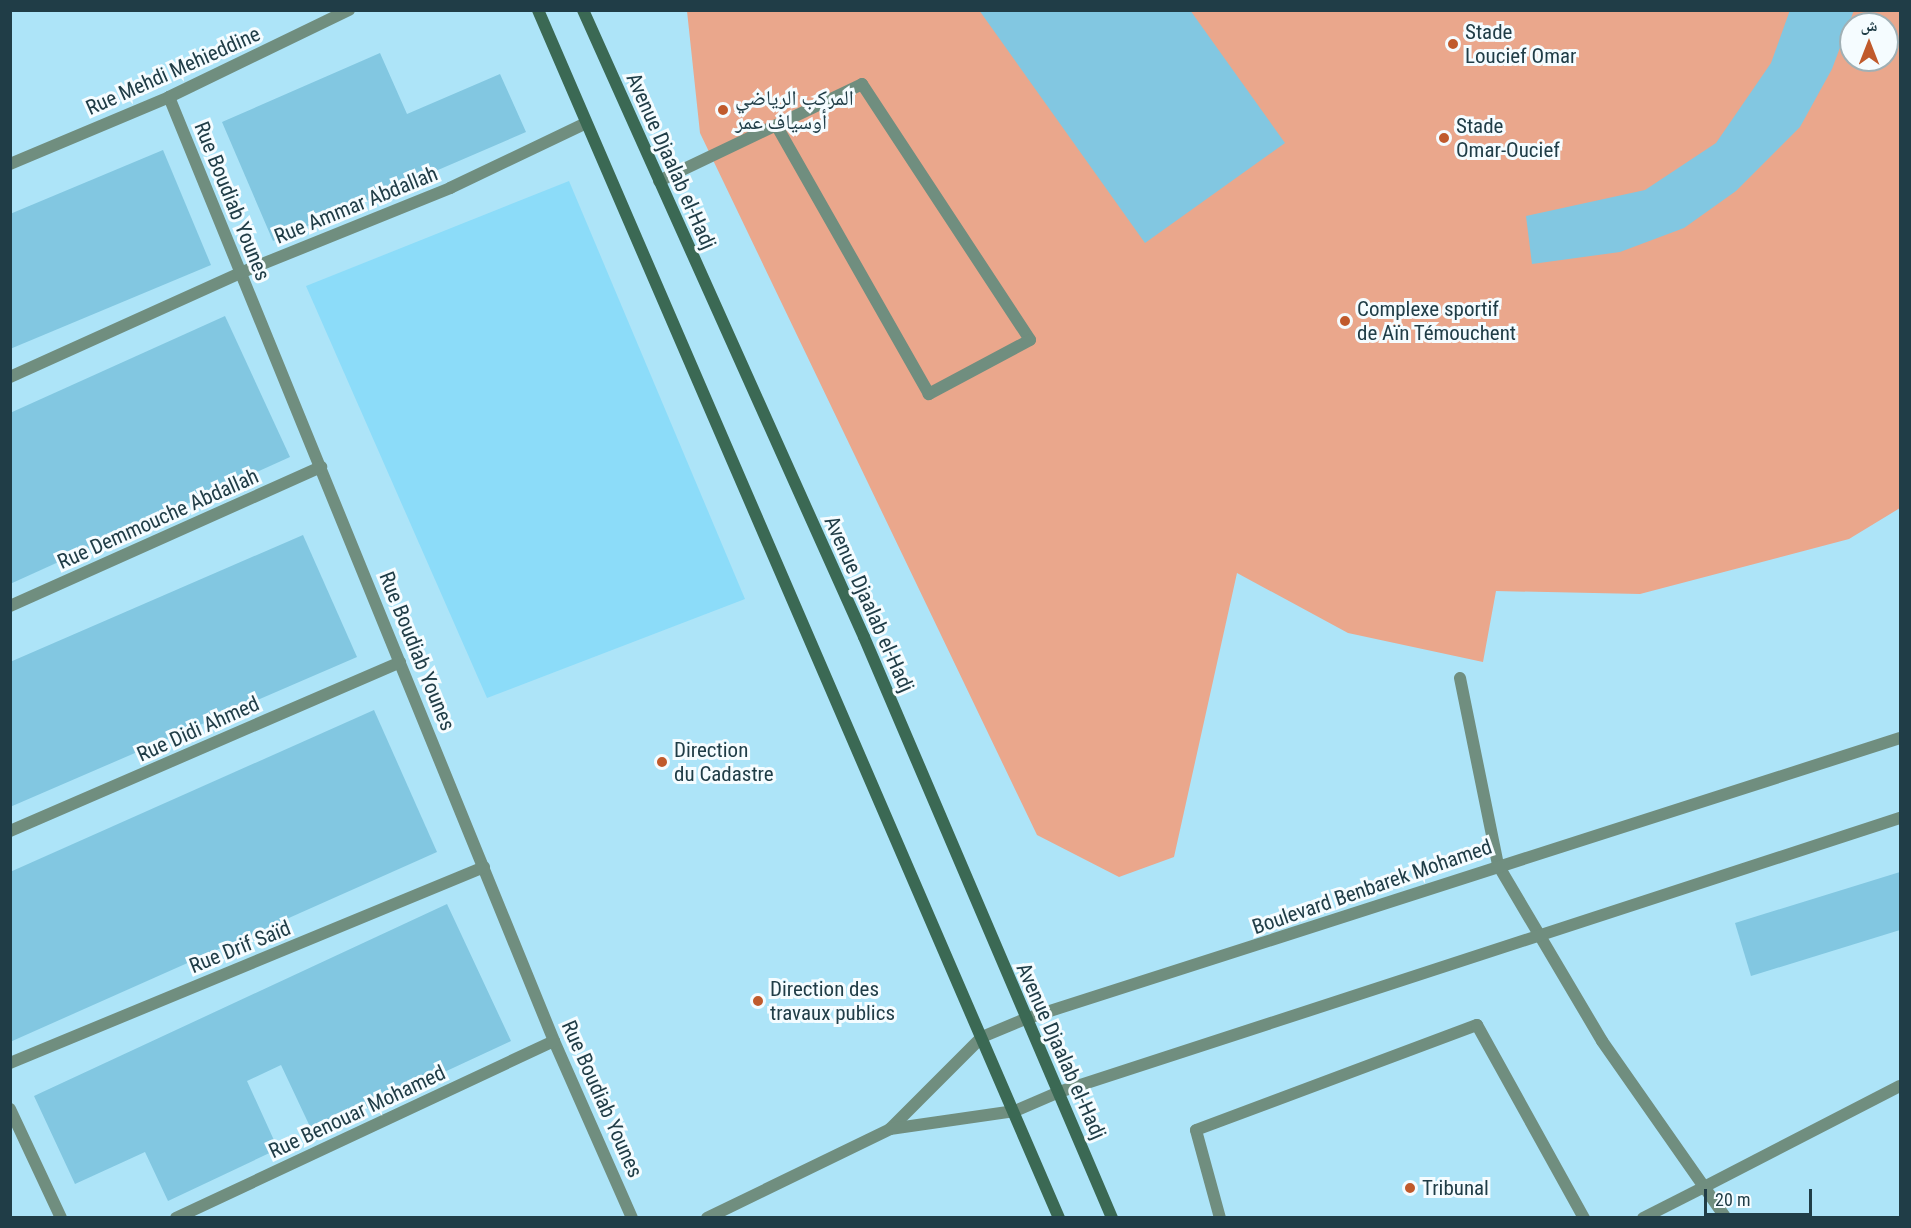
<!DOCTYPE html>
<meta charset="utf-8">
<style>
body{margin:0}
#map{position:relative;width:1911px;height:1228px;overflow:hidden;background:#ade4f8;font-family:"Roboto Condensed","Noto Naskh Arabic",sans-serif}
div>[style]{position:absolute}
.built>*{inset:0;background:#8cdcf9}
.green>*{inset:0;background:#eaa78c}
.building>*{inset:0;background:#82c7e1}
.lane>*{height:12px;margin:-6px;padding:0 6px;transform-origin:6px;border-radius:6px;background:#708e7f}
.street>*{height:12px;margin:-6px;padding:0 6px;transform-origin:6px;border-radius:6px;background:#708e7f}
.secondary>*{height:12px;margin:-6px;padding:0 6px;transform-origin:6px;border-radius:6px;background:#3b6954}
.dots>*{width:16px;height:16px;translate:-50% -50%;box-sizing:border-box;border:3px solid #f5fcff;border-radius:50%}
span{translate:-50% -50%;white-space:nowrap;text-align:center;line-height:1.15;-webkit-text-stroke:6px #f5fcff;paint-order:stroke}
.poi-label{font-size:21px;color:#203d47}
.left{translate:0 -50%;text-align:left}
.street-label{font-size:21px;color:#203d47}
.frame{position:absolute;inset:0;border:12px solid #203d47;pointer-events:none}
.north{position:absolute;left:1839px;top:12px;width:60px;height:60px;box-sizing:border-box;background:#f5fcff;border:2px solid #a0b0b5;border-radius:50%;rotate:0deg;font-size:16px;font-weight:700;line-height:24px;text-align:center;color:#203d47}
.north::after{content:'';display:block;margin:auto;width:21px;height:27px;background:#c05a2c;clip-path:polygon(50% 0,100% 100%,50% 72%,0 100%)}
.scale{position:absolute;left:1704px;top:1189px;width:108px;height:27px;box-sizing:border-box;border:3px solid #203d47;border-top:0;padding-left:8px;font-size:18px;line-height:21px;white-space:nowrap;color:#203d47;-webkit-text-stroke:4px #f5fcff;paint-order:stroke}
</style>
<div id="map">
<div class="built">
<i style="clip-path:polygon(569px 181px,745px 599px,487px 698px,306px 286px)"></i>
</div>
<div class="green">
<i style="clip-path:polygon(evenodd,687px 11px,1900px 11px,1900px 508px,1849px 539px,1640px 594px,1496px 591px,1483px 662px,1348px 633px,1237px 573px,1174px 857px,1119px 877px,1037px 835px,700px 133px,687px 11px,1851px 24px,1887px 24px,1887px 60px,1851px 60px,1851px 24px)"></i>
</div>
<div class="building">
<i style="clip-path:polygon(979px 10px,1190px 10px,1285px 143px,1145px 243px)"></i>
<i style="clip-path:polygon(1790px 10px,1854px 10px,1832px 69px,1800px 127px,1736px 191px,1684px 228px,1620px 252px,1532px 264px,1526px 216px,1645px 190px,1716px 143px,1771px 63px)"></i>
<i style="clip-path:polygon(380px 53px,407px 114px,500px 74px,526px 132px,273px 241px,222px 122px)"></i>
<i style="clip-path:polygon(163px 150px,211px 265px,10px 349px,10px 214px)"></i>
<i style="clip-path:polygon(225px 316px,290px 457px,10px 584px,10px 413px)"></i>
<i style="clip-path:polygon(303px 535px,357px 657px,10px 807px,10px 662px)"></i>
<i style="clip-path:polygon(374px 710px,437px 852px,10px 1042px,10px 872px)"></i>
<i style="clip-path:polygon(1900px 872px,1900px 930px,1751px 976px,1735px 923px)"></i>
<i style="clip-path:polygon(447px 904px,511px 1041px,313px 1133px,281px 1065px,247px 1081px,278px 1149px,168px 1201px,145px 1152px,75px 1184px,34px 1096px)"></i>
</div>
<div class="lane">
<i style="left:659px;top:181px;width:225px;rotate:-25.5deg"></i>
<i style="left:862px;top:84px;width:306px;rotate:56.7deg"></i>
<i style="left:1030px;top:340px;width:115px;rotate:151.9deg"></i>
<i style="left:929px;top:394px;width:306px;rotate:-119.6deg"></i>
<i style="left:1220px;top:1218px;width:91px;rotate:-105.3deg"></i>
<i style="left:1196px;top:1130px;width:300px;rotate:-20.5deg"></i>
<i style="left:1477px;top:1025px;width:221px;rotate:61deg"></i>
<i style="left:1643px;top:1218px;width:68px;rotate:-26.9deg"></i>
</div>
<div class="street">
<i style="left:169px;top:97px;width:1019px;rotate:67.81deg"></i>
<i style="left:554px;top:1041px;width:193px;rotate:66.2deg"></i>
<i style="left:10px;top:164px;width:173px;rotate:-22.8deg"></i>
<i style="left:169px;top:97px;width:200px;rotate:-25.8deg"></i>
<i style="left:10px;top:377px;width:252px;rotate:-24.3deg"></i>
<i style="left:240px;top:273px;width:227px;rotate:-22deg"></i>
<i style="left:450px;top:188px;width:148px;rotate:-25.5deg"></i>
<i style="left:10px;top:606px;width:341px;rotate:-24.1deg"></i>
<i style="left:1460px;top:678px;width:191px;rotate:78.5deg"></i>
<i style="left:1498px;top:865px;width:204px;rotate:59.4deg"></i>
<i style="left:1602px;top:1041px;width:216px;rotate:55deg"></i>
<i style="left:10px;top:831px;width:425px;rotate:-23.4deg"></i>
<i style="left:10px;top:1063px;width:513px;rotate:-22.47deg"></i>
<i style="left:10px;top:1109px;width:120px;rotate:64.9deg"></i>
<i style="left:890px;top:1129px;width:130px;rotate:-45deg"></i>
<i style="left:982px;top:1037px;width:47px;rotate:-22.7deg"></i>
<i style="left:1025px;top:1019px;width:919px;rotate:-17.8deg"></i>
<i style="left:1704px;top:1187px;width:220px;rotate:-27.3deg"></i>
<i style="left:176px;top:1218px;width:417px;rotate:-25.1deg"></i>
<i style="left:707px;top:1218px;width:203px;rotate:-25.9deg"></i>
<i style="left:890px;top:1129px;width:126px;rotate:-8.2deg"></i>
<i style="left:1015px;top:1111px;width:48px;rotate:-23.4deg"></i>
<i style="left:1059px;top:1092px;width:885px;rotate:-18.05deg"></i>
</div>
<div class="secondary">
<i style="left:538px;top:10px;width:1316px;rotate:66.67deg"></i>
<i style="left:583px;top:10px;width:687px;rotate:65.86deg"></i>
<i style="left:864px;top:637px;width:632px;rotate:66.88deg"></i>
</div>
<div class="dots">
<i style="left:1453px;top:44px;background:#c05a2c"></i>
<i style="left:723px;top:110px;background:#c05a2c"></i>
<i style="left:1444px;top:138px;background:#c05a2c"></i>
<i style="left:1345px;top:321px;background:#c05a2c"></i>
<i style="left:662px;top:762px;background:#c05a2c"></i>
<i style="left:758px;top:1001px;background:#c05a2c"></i>
<i style="left:1410px;top:1188px;background:#c05a2c"></i>
</div>
<div class="poi-label">
<span class="left" style="left:1465px;top:44px">Stade<br>Loucief Omar</span>
<span class="left" style="left:735px;top:110px">المركب الرياضي<br>أوسياف عمر</span>
<span class="left" style="left:1456px;top:138px">Stade<br>Omar-Oucief</span>
<span class="left" style="left:1357px;top:321px">Complexe sportif<br>de Aïn Témouchent</span>
<span class="left" style="left:674px;top:762px">Direction<br>du Cadastre</span>
<span class="left" style="left:770px;top:1001px">Direction des<br>travaux publics</span>
<span class="left" style="left:1422px;top:1188px">Tribunal</span>
</div>
<div class="street-label">
<span style="left:173px;top:71px;rotate:-24deg">Rue Mehdi Mehieddine</span>
<span style="left:671px;top:161px;rotate:66deg">Avenue Djaalab el-Hadj</span>
<span style="left:232px;top:201px;rotate:68deg">Rue Boudiab Younes</span>
<span style="left:356px;top:205px;rotate:-22deg">Rue Ammar Abdallah</span>
<span style="left:158px;top:519px;rotate:-24deg">Rue Demmouche Abdallah</span>
<span style="left:869px;top:604px;rotate:66deg">Avenue Djaalab el-Hadj</span>
<span style="left:417px;top:651px;rotate:68deg">Rue Boudiab Younes</span>
<span style="left:198px;top:729px;rotate:-24deg">Rue Didi Ahmed</span>
<span style="left:1372px;top:887px;rotate:-19deg">Boulevard Benbarek Mohamed</span>
<span style="left:240px;top:947px;rotate:-22deg">Rue Drif Saïd</span>
<span style="left:1061px;top:1051px;rotate:66deg">Avenue Djaalab el-Hadj</span>
<span style="left:602px;top:1099px;rotate:66deg">Rue Boudiab Younes</span>
<span style="left:357px;top:1112px;rotate:-25deg">Rue Benouar Mohamed</span>
</div>
<div class="frame"></div>
<div class="north">ش</div>
<div class="scale">20 m</div>
</div>
